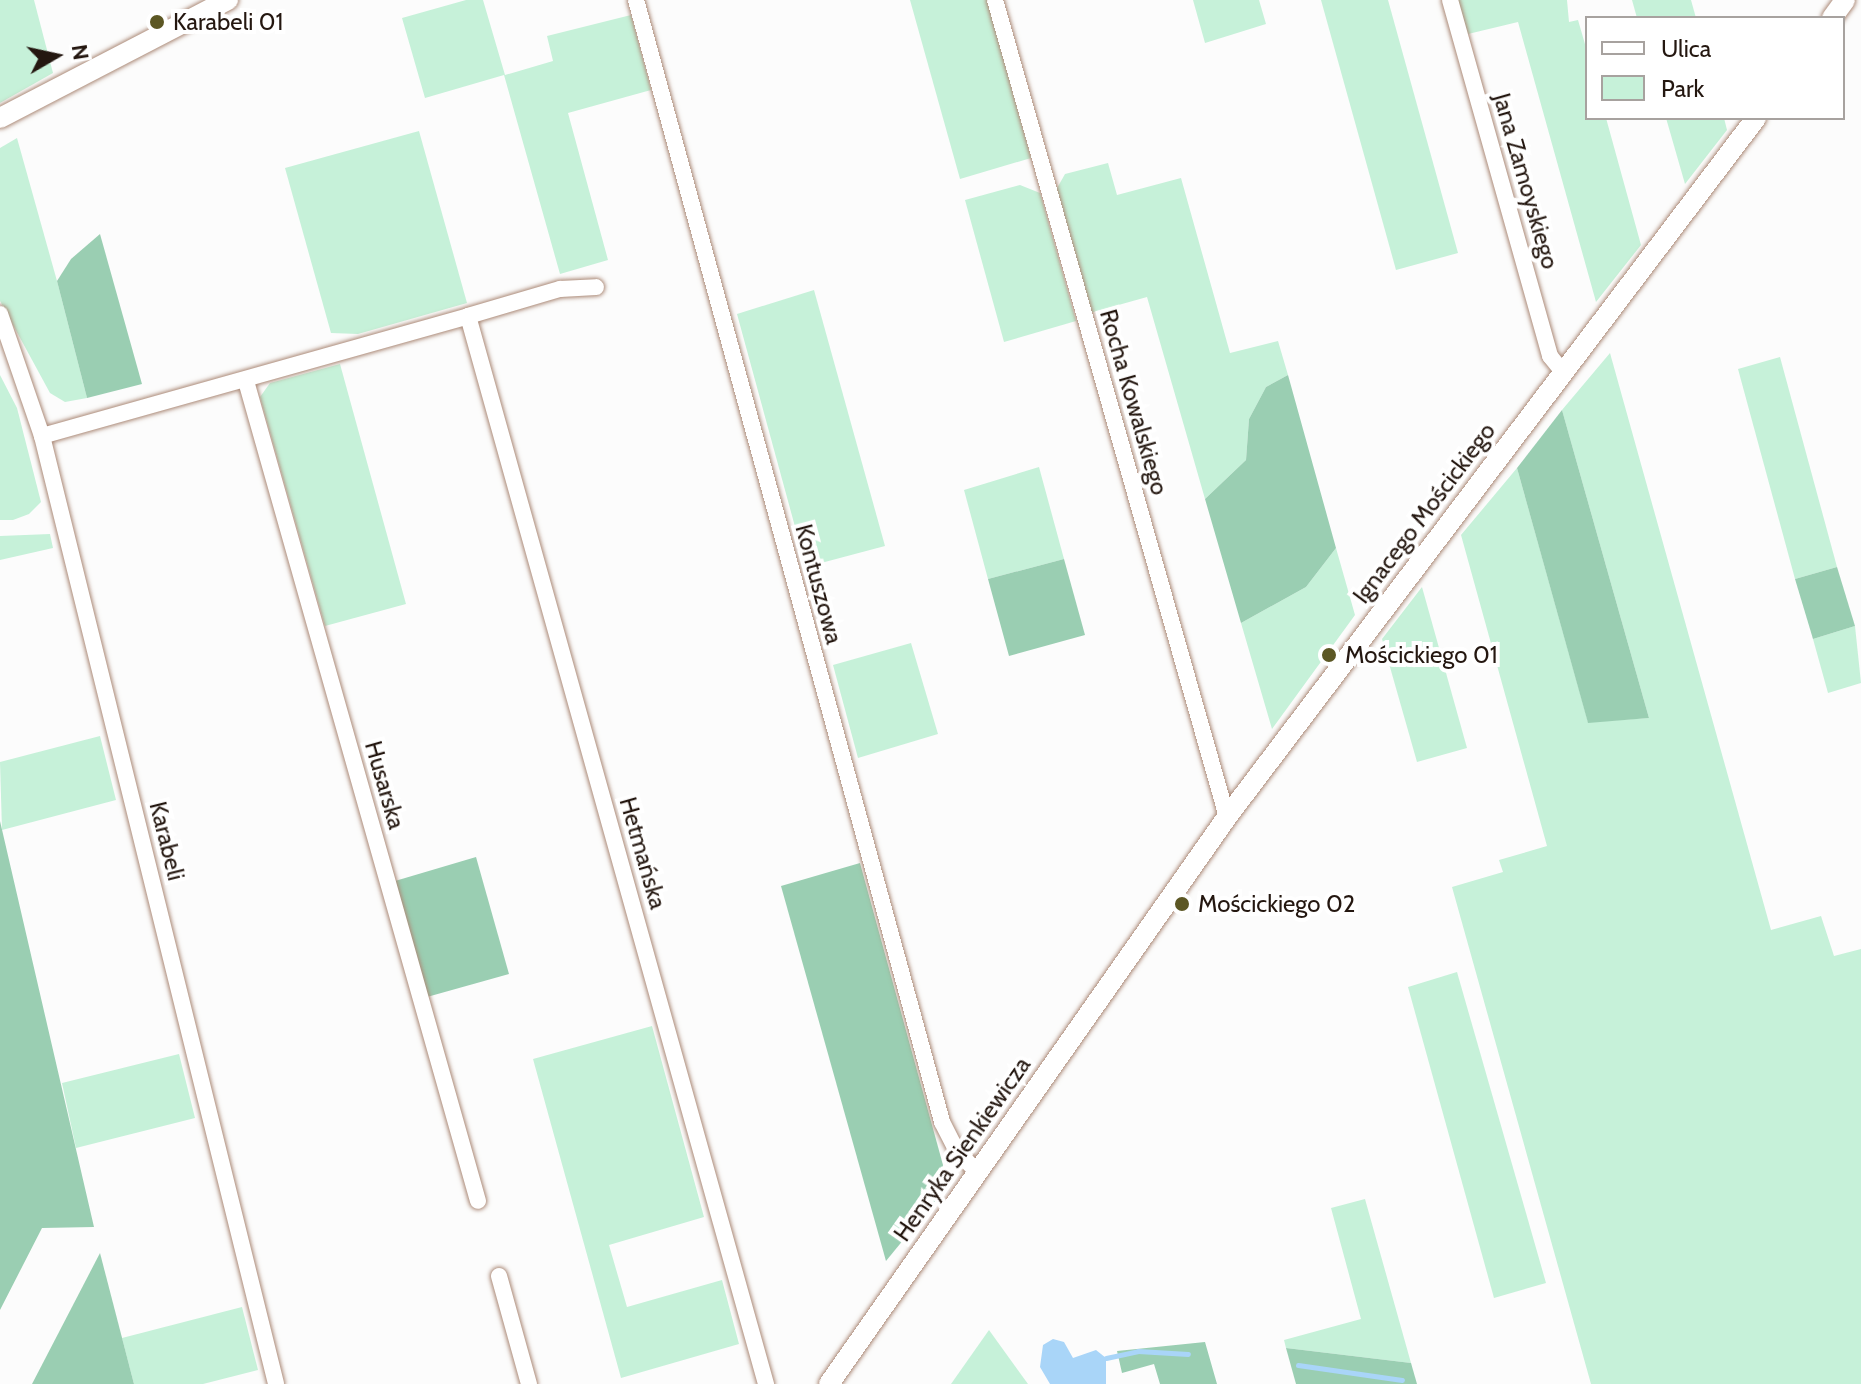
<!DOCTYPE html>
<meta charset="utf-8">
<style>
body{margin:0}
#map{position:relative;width:1861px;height:1384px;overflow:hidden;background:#fcfcfc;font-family:Cabin,sans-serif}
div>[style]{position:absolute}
.green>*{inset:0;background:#c6f1d9}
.forest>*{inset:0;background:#9aceb2}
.water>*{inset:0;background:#a9d5f8}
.stream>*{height:5px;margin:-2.5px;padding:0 2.5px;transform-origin:2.5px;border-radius:2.5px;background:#a9d5f8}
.roads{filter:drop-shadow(0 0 2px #ac8b79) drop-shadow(0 0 2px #ac8b79)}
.minor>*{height:16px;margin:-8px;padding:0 8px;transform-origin:8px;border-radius:8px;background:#fff}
.tertiary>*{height:20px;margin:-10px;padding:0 10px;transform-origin:10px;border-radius:10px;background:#fff}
.dots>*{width:22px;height:22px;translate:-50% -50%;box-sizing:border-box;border:4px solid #fff;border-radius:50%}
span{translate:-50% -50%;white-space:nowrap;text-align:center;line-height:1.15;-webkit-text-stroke:8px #fff;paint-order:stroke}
.poi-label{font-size:24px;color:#241710}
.left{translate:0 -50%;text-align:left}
.street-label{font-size:24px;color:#241710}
.legend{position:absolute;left:1585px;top:16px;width:260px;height:104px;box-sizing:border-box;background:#fff;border:2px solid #a7a29f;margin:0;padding:10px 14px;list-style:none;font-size:24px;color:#241710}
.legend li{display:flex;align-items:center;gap:16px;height:40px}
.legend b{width:40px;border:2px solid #a7a29f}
.north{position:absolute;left:16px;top:16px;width:80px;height:80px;-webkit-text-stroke:6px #fff;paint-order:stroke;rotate:81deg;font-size:22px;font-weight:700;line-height:32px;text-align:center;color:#241710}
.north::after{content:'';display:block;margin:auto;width:28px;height:36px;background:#241710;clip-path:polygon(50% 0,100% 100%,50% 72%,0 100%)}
</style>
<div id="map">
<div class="green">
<i style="clip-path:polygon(0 0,34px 0,53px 73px,0 103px)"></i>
<i style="clip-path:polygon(466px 0,483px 0,505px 75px,553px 61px,547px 36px,631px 15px,651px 90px,568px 113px,608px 260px,560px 274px,504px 75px,425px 98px,402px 18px)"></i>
<i style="clip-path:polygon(910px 0,987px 0,1031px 158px,960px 179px)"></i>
<i style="clip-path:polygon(1193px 0,1259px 0,1266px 24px,1205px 43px)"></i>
<i style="clip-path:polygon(1321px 0,1388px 0,1458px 253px,1396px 270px)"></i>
<i style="clip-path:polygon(1458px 0,1567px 0,1569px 22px,1578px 20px,1587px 51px,1587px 118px,1606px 118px,1641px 245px,1596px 302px,1518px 22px,1468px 34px)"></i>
<i style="clip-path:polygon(1632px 0,1691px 0,1696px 18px,1637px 18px)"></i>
<i style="clip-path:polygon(1666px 118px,1724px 118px,1727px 130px,1685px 184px)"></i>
<i style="clip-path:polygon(419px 131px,467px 303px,358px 334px,331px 333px,285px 168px)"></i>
<i style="clip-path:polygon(17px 138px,57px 281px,87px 398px,65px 402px,50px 393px,0 301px,0 148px)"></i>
<i style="clip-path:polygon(1108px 163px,1117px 195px,1181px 178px,1230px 353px,1278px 341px,1288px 375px,1266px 387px,1249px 419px,1246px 460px,1205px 499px,1147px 297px,1090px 313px,1056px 190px,1065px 174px)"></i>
<i style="clip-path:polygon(1020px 185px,1040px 193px,1076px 321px,1004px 342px,965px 200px)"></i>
<i style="clip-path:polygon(814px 290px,885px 546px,806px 567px,737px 314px)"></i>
<i style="clip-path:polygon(1610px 353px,1771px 930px,1821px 916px,1834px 956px,1861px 949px,1861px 1384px,1591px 1384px,1452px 887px,1503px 872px,1499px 860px,1547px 846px,1461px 535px,1517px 468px,1588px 722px,1649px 718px,1562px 410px)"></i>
<i style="clip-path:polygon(1780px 357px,1837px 567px,1795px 579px,1738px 369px)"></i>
<i style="clip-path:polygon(340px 364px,406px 604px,325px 626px,260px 397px,270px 383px)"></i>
<i style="clip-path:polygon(0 375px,17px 408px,41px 502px,29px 514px,13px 520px,0 520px)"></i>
<i style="clip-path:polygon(1039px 467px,1064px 559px,988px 579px,964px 490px)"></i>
<i style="clip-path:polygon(50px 534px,53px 548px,0 560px,0 536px)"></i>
<i style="clip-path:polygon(1336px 548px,1355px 615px,1272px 729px,1241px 623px,1306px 587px)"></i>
<i style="clip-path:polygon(1422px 587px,1467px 748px,1417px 762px,1382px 639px)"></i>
<i style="clip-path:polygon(1855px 626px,1861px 683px,1828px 693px,1813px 639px)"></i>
<i style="clip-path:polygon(911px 643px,938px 734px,858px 758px,833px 665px)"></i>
<i style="clip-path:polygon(100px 736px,116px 800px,2px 830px,0 762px)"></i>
<i style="clip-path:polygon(1457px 972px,1546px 1283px,1494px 1298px,1408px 987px)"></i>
<i style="clip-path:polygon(652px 1026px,704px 1217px,609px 1245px,627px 1307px,722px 1280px,739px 1344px,621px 1378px,533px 1059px)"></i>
<i style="clip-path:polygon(179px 1054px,195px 1118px,76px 1148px,62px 1083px)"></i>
<i style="clip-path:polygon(1365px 1199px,1411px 1363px,1286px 1348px,1284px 1340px,1361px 1319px,1331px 1208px)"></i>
<i style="clip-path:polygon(242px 1307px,258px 1370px,203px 1384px,134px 1384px,122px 1338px)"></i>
<i style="clip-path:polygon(989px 1330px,1028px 1384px,951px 1384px)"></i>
</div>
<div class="forest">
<i style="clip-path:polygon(100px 234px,142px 384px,87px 398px,57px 281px,71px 259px)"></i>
<i style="clip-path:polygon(1288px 375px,1336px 548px,1306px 587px,1241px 623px,1205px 499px,1246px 460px,1249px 419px,1266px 387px)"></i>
<i style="clip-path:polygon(1562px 410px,1649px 718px,1588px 723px,1517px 468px)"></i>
<i style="clip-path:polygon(1064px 559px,1085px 635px,1009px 656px,988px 579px)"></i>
<i style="clip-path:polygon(1837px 567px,1855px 626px,1813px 639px,1795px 579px)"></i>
<i style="clip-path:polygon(0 821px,94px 1227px,42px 1228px,0 1310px)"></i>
<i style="clip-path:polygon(476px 857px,509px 974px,427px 997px,395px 881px)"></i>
<i style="clip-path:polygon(860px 863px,943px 1165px,936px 1200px,886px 1261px,781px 886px)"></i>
<i style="clip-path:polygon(100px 1253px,134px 1384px,32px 1384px)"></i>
<i style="clip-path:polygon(1205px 1342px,1217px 1384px,1160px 1384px,1154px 1364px,1122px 1373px,1117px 1351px)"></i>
<i style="clip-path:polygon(1286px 1348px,1411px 1363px,1417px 1384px,1296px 1384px)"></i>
</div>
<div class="water">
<i style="clip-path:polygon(1053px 1339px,1064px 1342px,1073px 1358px,1096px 1350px,1106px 1358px,1106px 1384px,1050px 1384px,1040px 1367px,1043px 1345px)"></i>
</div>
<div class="stream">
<i style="left:1106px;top:1358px;width:33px;rotate:-12deg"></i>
<i style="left:1138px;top:1351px;width:50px;rotate:3.4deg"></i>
<i style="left:1298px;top:1365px;width:105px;rotate:8.2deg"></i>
</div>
<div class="roads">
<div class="minor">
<i style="left:636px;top:0;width:1163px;rotate:74.74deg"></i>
<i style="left:942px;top:1122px;width:31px;rotate:63deg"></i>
<i style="left:956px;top:1150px;width:30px;rotate:46deg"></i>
<i style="left:995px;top:0;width:849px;rotate:74.15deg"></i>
<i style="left:1450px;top:0;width:370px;rotate:74.3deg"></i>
<i style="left:1550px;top:356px;width:21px;rotate:51deg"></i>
<i style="left:0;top:314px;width:129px;rotate:71deg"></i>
<i style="left:42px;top:436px;width:976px;rotate:76.13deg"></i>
<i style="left:468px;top:316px;width:96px;rotate:-16.4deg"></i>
<i style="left:560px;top:289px;width:36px;rotate:-3deg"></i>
<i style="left:246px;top:381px;width:852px;rotate:74.2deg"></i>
<i style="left:42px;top:436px;width:443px;rotate:-15.7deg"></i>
<i style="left:468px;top:316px;width:1109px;rotate:74.41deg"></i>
<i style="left:499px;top:1276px;width:112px;rotate:74.5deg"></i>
</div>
<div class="tertiary">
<i style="left:1832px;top:18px;width:22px;rotate:-54deg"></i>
<i style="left:0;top:118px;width:257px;rotate:-27.4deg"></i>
<i style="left:829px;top:1384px;width:693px;rotate:-54.93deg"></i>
<i style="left:1227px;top:817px;width:877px;rotate:-52.88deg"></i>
</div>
</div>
<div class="dots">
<i style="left:157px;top:22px;background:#5c5724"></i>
<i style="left:1329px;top:655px;background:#5c5724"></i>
<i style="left:1182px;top:904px;background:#5c5724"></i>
</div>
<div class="poi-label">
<span class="left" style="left:173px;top:22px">Karabeli 01</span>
<span class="left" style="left:1345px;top:655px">Mościckiego 01</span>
<span class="left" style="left:1198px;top:904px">Mościckiego 02</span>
</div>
<div class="street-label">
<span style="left:1526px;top:181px;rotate:74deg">Jana Zamoyskiego</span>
<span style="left:1134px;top:402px;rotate:74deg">Rocha Kowalskiego</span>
<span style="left:1424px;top:513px;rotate:-53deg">Ignacego Mościckiego</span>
<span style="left:819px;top:584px;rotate:75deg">Kontuszowa</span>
<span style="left:385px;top:785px;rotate:74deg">Husarska</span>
<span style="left:167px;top:841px;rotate:76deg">Karabeli</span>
<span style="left:643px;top:853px;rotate:74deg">Hetmańska</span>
<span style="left:962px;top:1149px;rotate:-55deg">Henryka Sienkiewicza</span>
</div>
<ul class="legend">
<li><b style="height:10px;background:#fff"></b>Ulica</li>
<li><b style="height:22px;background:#c6f1d9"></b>Park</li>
</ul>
<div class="north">N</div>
</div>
